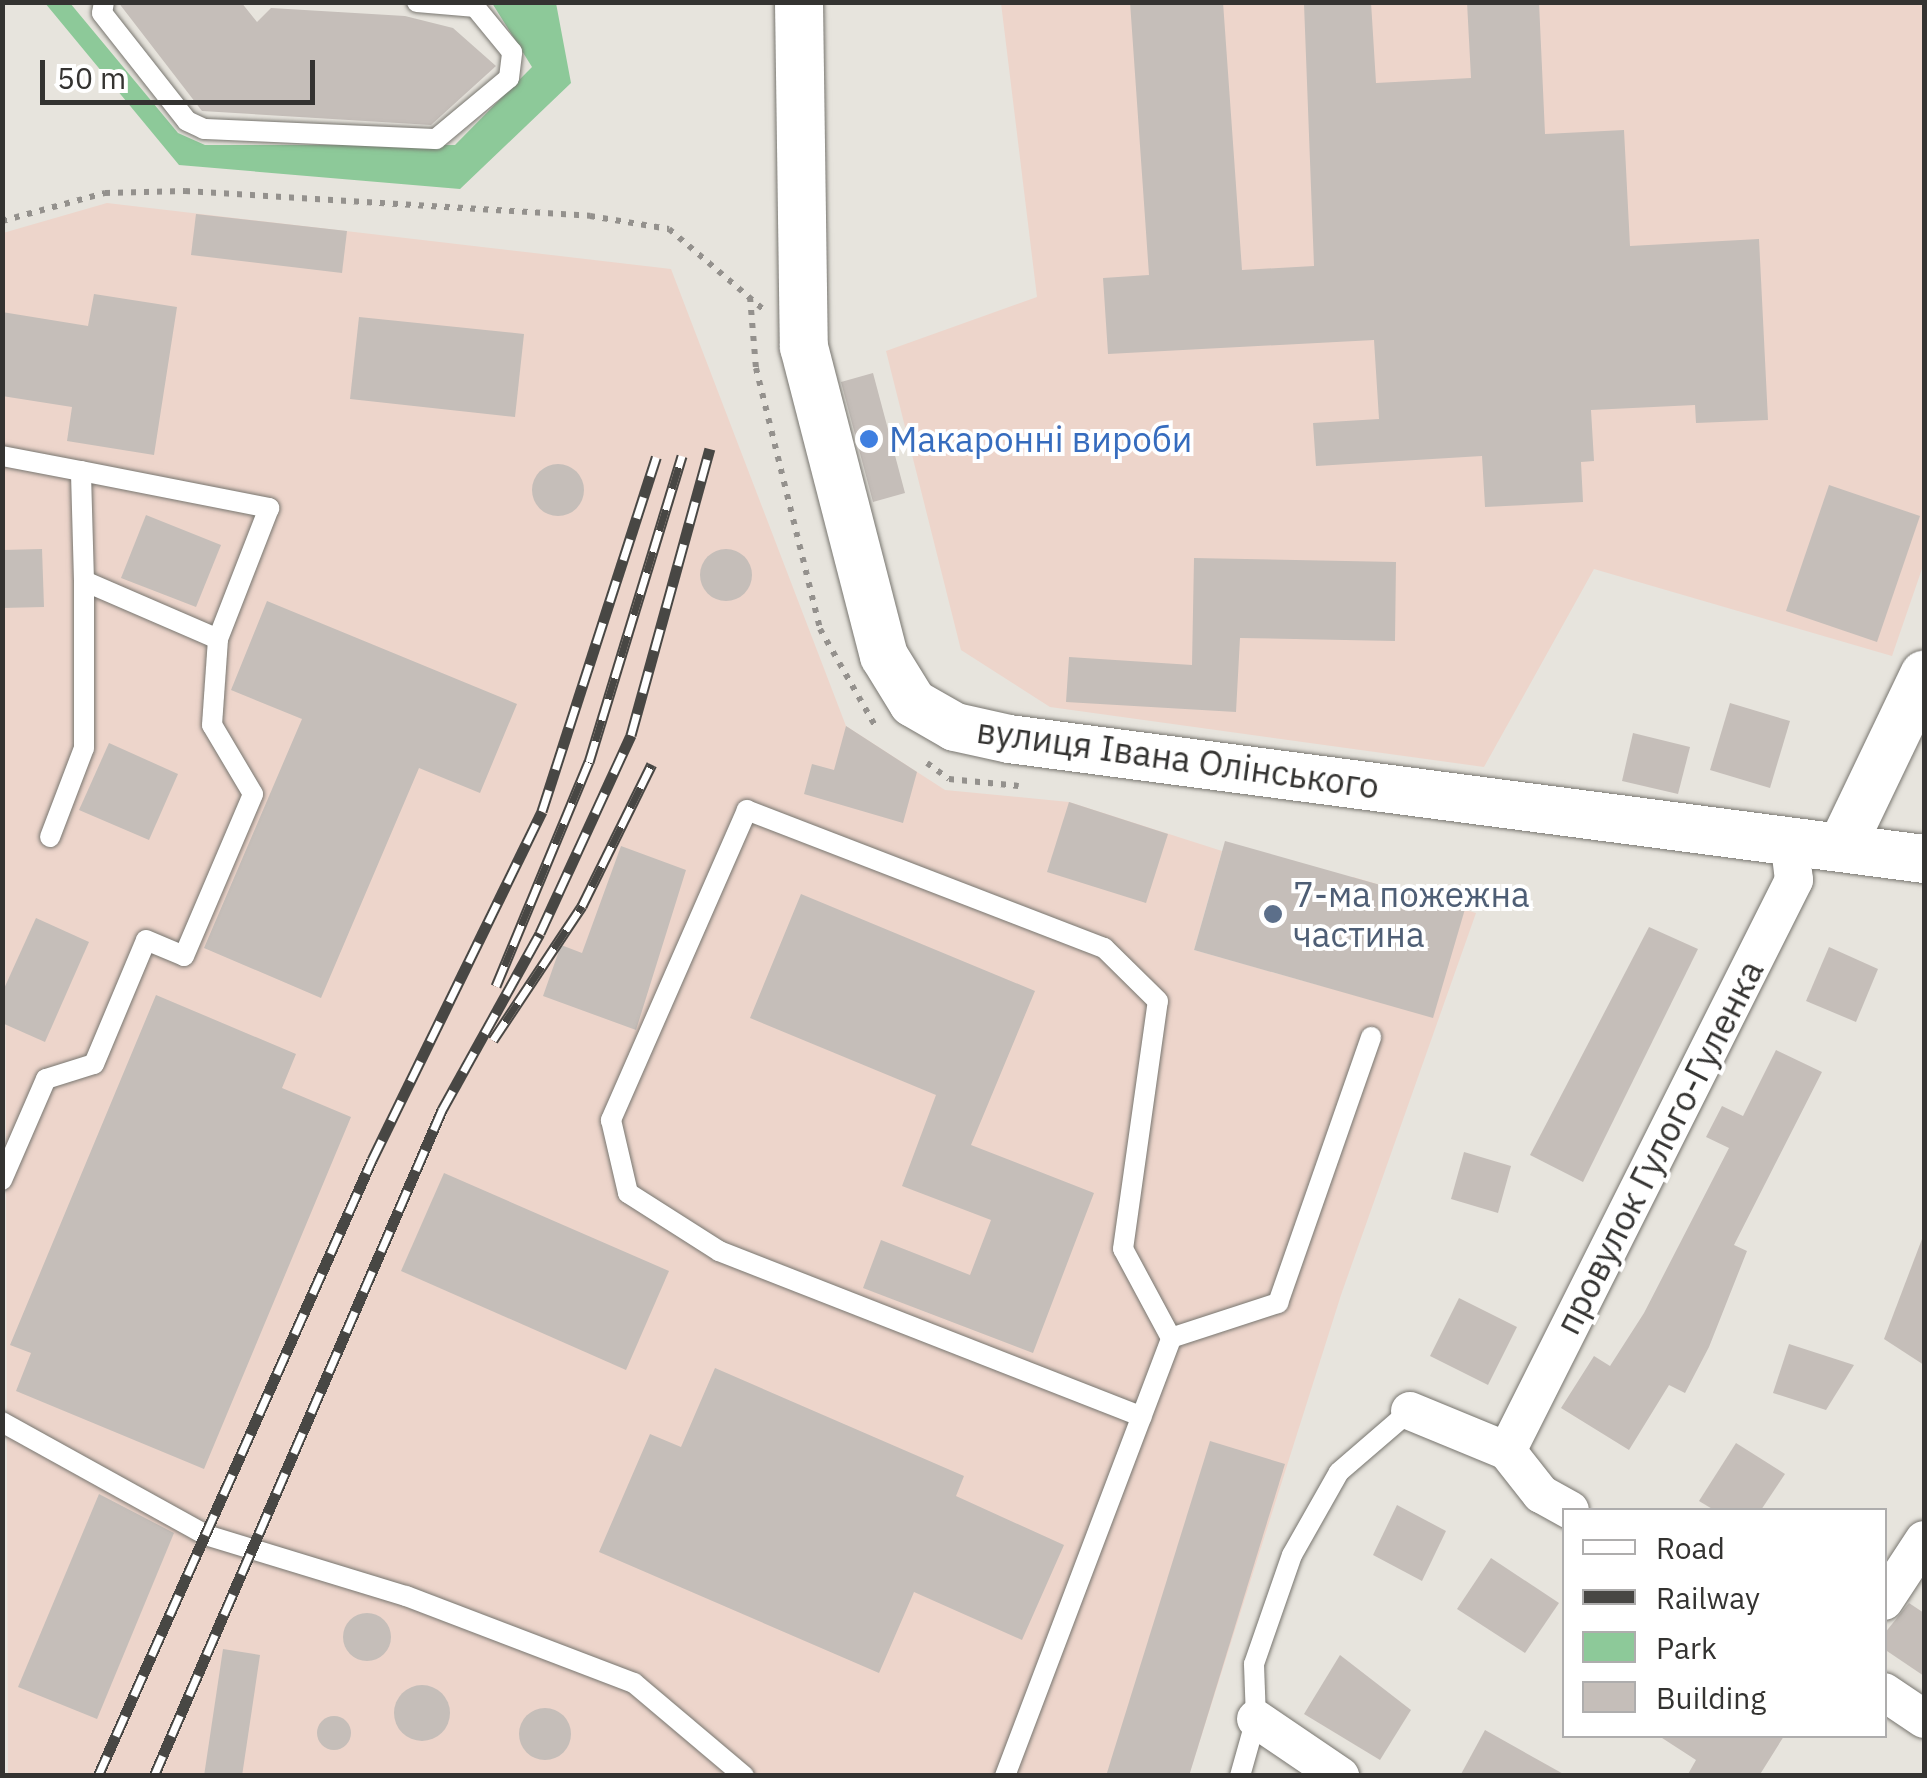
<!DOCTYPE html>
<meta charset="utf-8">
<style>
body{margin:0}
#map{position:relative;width:1927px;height:1778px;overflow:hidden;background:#e7e4dd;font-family:"IBM Plex Sans",sans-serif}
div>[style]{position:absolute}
.industrial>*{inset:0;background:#edd5cb}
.green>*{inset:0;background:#8dc999}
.building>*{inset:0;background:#c5beb9}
.round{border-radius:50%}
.path>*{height:6px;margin-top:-3px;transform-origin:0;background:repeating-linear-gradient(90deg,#94918d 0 5px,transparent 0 13px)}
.roads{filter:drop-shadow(0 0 2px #787670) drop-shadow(0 0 2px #787670)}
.service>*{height:20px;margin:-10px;padding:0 10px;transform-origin:10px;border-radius:10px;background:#fff}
.minor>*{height:38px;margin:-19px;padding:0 19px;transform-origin:19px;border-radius:19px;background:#fff}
.tertiary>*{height:48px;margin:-24px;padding:0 24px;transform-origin:24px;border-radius:24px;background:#fff}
.rail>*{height:11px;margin-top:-5.5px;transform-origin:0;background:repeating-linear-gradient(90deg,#fff 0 22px,#484744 0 44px);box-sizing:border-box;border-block:2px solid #484744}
.dots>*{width:28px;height:28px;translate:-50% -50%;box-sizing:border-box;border:5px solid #fff;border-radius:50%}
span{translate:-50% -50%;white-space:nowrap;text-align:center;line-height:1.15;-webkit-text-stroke:8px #fff;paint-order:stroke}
.shop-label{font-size:35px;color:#366cbe}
.left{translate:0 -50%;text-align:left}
.street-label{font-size:35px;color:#343331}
.service-label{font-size:35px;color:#4e5e75}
.frame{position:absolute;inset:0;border:5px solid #343331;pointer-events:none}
.legend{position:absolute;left:1562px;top:1508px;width:325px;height:230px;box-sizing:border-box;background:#fff;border:2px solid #aeadad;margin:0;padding:12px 18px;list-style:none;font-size:30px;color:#343331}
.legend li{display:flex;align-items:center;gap:20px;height:50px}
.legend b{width:50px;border:2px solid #aeadad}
.scale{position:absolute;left:40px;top:60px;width:275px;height:45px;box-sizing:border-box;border:5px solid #343331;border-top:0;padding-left:12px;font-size:30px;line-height:35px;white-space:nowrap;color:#343331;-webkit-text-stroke:8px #fff;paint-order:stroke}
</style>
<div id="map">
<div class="industrial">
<i style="clip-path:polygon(1001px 3px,1924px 3px,1924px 563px,1892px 656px,1594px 569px,1484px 767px,1050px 707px,961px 650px,886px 351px,1037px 297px)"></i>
<i style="clip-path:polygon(107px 203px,671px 269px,846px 726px,945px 790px,1069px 802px,1222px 851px,1194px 950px,1322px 986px,1353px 877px,1476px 913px,1341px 1295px,1189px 1775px,8px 1776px,3px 233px)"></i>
</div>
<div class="green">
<i style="clip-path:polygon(45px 3px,70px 3px,178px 133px,205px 145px,455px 145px,532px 67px,492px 3px,556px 3px,571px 83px,460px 189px,179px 165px)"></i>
</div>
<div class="building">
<i style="clip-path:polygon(118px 2px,241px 2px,257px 22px,271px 8px,405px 16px,453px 28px,496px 66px,431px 125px,202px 111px)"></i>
<i style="clip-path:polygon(1130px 2px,1223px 2px,1242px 270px,1314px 266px,1304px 4px,1371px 2px,1376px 83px,1471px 78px,1467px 2px,1539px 2px,1545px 134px,1624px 130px,1630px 246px,1759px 239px,1768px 420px,1696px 423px,1695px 405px,1591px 410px,1594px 461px,1581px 462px,1583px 502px,1485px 507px,1482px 456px,1316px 466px,1313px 423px,1379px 419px,1374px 340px,1108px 354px,1103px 278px,1149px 275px)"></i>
<i style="clip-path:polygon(196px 214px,347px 231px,342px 273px,191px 255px)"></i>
<i style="clip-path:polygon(94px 294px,177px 307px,154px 455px,67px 441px,72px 407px,2px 396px,2px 312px,88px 326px)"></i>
<i style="clip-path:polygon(359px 317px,524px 334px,515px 417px,350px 399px)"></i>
<i style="clip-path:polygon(873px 373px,905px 493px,873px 502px,841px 382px)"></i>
<i class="round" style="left:532px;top:464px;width:52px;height:52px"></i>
<i style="clip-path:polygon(1829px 485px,1920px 516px,1877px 642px,1786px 611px)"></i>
<i style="clip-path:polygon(146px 515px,221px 545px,196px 607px,121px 578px)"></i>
<i style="clip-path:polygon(42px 549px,44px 607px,2px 608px,2px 550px)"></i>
<i class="round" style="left:700px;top:549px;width:52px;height:52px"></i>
<i style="clip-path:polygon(1194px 558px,1396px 562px,1395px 641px,1240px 638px,1236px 712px,1066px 702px,1069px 657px,1192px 665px)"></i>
<i style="clip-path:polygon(267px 601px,517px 704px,480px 793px,419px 768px,321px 998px,204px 948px,302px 719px,231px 690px)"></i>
<i style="clip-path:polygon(1730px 703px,1790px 721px,1770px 788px,1710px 770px)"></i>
<i style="clip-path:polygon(846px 726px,917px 772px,903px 823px,804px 794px,812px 764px,834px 770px)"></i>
<i style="clip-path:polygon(1633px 733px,1690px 747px,1678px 794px,1622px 781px)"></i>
<i style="clip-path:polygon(109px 743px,178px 774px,149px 840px,79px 810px)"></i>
<i style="clip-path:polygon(1069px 802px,1168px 834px,1146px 903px,1047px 872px)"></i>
<i style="clip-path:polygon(1225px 841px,1465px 909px,1433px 1018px,1194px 950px)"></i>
<i style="clip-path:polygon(621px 846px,686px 870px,636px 1030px,543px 996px,561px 945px,582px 953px)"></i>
<i style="clip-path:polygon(801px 894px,1035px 991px,971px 1145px,1094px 1193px,1033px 1353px,863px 1288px,881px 1240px,970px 1275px,991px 1220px,902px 1186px,936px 1095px,750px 1018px)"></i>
<i style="clip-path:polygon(36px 918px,89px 942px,45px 1042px,2px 1023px,2px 993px)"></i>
<i style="clip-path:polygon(1649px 927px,1698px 949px,1583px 1182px,1530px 1155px)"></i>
<i style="clip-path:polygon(1829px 947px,1878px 969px,1856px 1022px,1806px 1001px)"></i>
<i style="clip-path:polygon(156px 995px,296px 1054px,282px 1088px,351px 1117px,204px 1469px,16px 1391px,31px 1353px,10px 1345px)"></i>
<i style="clip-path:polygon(1776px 1050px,1822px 1072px,1734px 1245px,1747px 1251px,1709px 1347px,1685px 1393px,1669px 1385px,1629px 1450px,1561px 1408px,1594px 1356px,1610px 1366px,1644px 1313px,1729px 1148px,1706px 1137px,1722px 1106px,1743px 1116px)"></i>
<i style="clip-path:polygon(1464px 1152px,1511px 1166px,1498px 1213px,1451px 1199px)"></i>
<i style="clip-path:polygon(444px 1173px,669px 1271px,626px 1370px,401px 1271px)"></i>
<i style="clip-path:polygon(1922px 1239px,1924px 1239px,1924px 1365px,1884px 1339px)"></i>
<i style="clip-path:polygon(1459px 1298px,1517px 1327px,1488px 1385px,1430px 1356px)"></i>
<i style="clip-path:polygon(1789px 1344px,1854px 1365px,1826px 1410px,1773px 1393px)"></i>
<i style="clip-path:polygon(715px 1368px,964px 1476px,956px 1496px,1064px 1545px,1022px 1640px,914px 1592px,879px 1673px,599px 1552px,650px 1434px,681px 1447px)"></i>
<i style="clip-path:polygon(1210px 1441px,1285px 1464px,1189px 1776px,1106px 1776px)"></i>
<i style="clip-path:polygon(1736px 1443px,1785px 1474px,1761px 1510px,1714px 1510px,1699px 1501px)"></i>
<i style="clip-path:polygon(99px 1494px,174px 1533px,97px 1719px,18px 1687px)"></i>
<i style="clip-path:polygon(1397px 1505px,1446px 1531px,1422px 1581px,1373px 1555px)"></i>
<i style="clip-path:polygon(1491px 1558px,1559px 1603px,1525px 1653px,1457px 1609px)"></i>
<i style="clip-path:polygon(1909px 1603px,1924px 1613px,1924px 1676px,1884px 1649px,1884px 1634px)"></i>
<i class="round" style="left:343px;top:1613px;width:48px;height:48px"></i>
<i style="clip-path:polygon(223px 1649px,260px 1655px,242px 1776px,204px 1776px)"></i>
<i style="clip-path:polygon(1340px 1655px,1411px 1710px,1380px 1760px,1304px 1714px)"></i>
<i class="round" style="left:394px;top:1685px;width:56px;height:56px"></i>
<i class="round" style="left:519px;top:1708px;width:52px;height:52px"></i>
<i class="round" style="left:317px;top:1716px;width:34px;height:34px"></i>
<i style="clip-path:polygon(1485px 1730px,1567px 1776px,1460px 1776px)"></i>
<i style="clip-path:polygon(1659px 1736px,1784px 1736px,1759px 1776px,1687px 1776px,1696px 1760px)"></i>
</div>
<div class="path">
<i style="left:2px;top:221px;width:107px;rotate:-15.2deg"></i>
<i style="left:105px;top:193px;width:80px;rotate:-1.4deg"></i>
<i style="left:185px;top:191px;width:406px;rotate:3.5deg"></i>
<i style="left:590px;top:216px;width:80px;rotate:9.3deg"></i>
<i style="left:669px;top:229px;width:123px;rotate:40.4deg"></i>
<i style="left:750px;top:297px;width:71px;rotate:85.2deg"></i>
<i style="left:756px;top:368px;width:269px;rotate:76.2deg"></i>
<i style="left:820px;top:629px;width:113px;rotate:60.3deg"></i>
<i style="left:927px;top:763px;width:27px;rotate:36deg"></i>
<i style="left:949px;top:779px;width:70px;rotate:5.7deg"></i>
</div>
<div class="roads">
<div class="service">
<i style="left:104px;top:2px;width:11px;rotate:100deg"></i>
<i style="left:102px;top:13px;width:137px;rotate:51.8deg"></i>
<i style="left:187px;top:121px;width:19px;rotate:25deg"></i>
<i style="left:204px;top:129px;width:232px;rotate:2.5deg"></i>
<i style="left:436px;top:139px;width:95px;rotate:-39.9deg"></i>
<i style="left:509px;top:78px;width:26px;rotate:-83deg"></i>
<i style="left:512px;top:52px;width:65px;rotate:-129.4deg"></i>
<i style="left:417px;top:2px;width:59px;rotate:4.8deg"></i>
<i style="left:2px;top:456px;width:80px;rotate:10.8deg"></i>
<i style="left:81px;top:471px;width:192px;rotate:11.1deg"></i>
<i style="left:269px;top:508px;width:141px;rotate:111.3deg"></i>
<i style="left:218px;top:639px;width:146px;rotate:-156.6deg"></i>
<i style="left:84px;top:581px;width:110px;rotate:-91.6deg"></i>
<i style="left:50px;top:837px;width:95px;rotate:-69.1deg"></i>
<i style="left:84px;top:748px;width:167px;rotate:-90deg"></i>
<i style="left:2px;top:1180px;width:110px;rotate:-66.5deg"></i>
<i style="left:46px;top:1079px;width:50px;rotate:-17.4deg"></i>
<i style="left:94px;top:1064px;width:134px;rotate:-67.2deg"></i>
<i style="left:146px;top:940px;width:41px;rotate:22.8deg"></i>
<i style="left:184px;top:956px;width:176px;rotate:-66.9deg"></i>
<i style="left:253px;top:794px;width:80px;rotate:-120.7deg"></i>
<i style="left:212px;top:725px;width:86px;rotate:-86deg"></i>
<i style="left:1171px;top:1338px;width:113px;rotate:-18.1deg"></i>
<i style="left:1278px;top:1303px;width:282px;rotate:-70.7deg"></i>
<i style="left:2px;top:1422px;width:233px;rotate:29deg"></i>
<i style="left:206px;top:1535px;width:209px;rotate:17deg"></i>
<i style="left:406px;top:1596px;width:244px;rotate:20.9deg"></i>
<i style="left:634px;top:1683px;width:144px;rotate:40.2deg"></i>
<i style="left:1005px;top:1776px;width:468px;rotate:-69.2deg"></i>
<i style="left:1171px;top:1338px;width:101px;rotate:-118.3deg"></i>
<i style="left:1123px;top:1249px;width:250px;rotate:-82deg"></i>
<i style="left:1158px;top:1001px;width:76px;rotate:-135.5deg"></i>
<i style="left:1104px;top:948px;width:383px;rotate:-158.9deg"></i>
<i style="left:747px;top:810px;width:339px;rotate:113.7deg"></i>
<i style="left:611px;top:1120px;width:75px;rotate:76.9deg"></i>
<i style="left:628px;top:1193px;width:108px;rotate:32.5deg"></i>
<i style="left:719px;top:1251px;width:454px;rotate:21.4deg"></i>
<i style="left:1240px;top:1776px;width:59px;rotate:-74.3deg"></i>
<i style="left:1256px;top:1719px;width:55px;rotate:-92.1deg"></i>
<i style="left:1254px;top:1664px;width:115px;rotate:-70.8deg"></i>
<i style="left:1292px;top:1555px;width:95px;rotate:-60.5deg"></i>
<i style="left:1339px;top:1472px;width:94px;rotate:-40.7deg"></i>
</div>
<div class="minor">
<i style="left:1410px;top:1411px;width:105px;rotate:22.4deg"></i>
<i style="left:1507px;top:1451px;width:55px;rotate:51.7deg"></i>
<i style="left:1541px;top:1494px;width:33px;rotate:29deg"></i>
<i style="left:1507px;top:1451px;width:639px;rotate:-63.31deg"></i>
<i style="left:1794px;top:880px;width:41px;rotate:-97deg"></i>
<i style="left:1884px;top:1601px;width:73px;rotate:-56.7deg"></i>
<i style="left:1884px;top:1692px;width:48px;rotate:34deg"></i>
<i style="left:1256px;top:1719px;width:102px;rotate:34.2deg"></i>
</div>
<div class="tertiary">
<i style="left:799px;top:2px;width:345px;rotate:89.2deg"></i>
<i style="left:804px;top:347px;width:319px;rotate:75.5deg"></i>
<i style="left:884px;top:656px;width:55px;rotate:58.3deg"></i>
<i style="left:913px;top:703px;width:48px;rotate:29.7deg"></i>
<i style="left:955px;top:727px;width:55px;rotate:12.5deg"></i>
<i style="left:1009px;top:739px;width:923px;rotate:7.47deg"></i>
<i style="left:1842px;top:846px;width:190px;rotate:-64.4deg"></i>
</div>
</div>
<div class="rail">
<i style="left:496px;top:986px;width:243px;rotate:-67.5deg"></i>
<i style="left:589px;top:762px;width:320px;rotate:-73.1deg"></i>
<i style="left:493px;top:1040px;width:161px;rotate:-56.4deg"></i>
<i style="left:582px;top:906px;width:158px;rotate:-63.8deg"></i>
<i style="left:98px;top:1776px;width:674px;rotate:-66.02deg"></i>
<i style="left:372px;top:1160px;width:388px;rotate:-64deg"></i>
<i style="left:542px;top:811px;width:372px;rotate:-72.1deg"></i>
<i style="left:154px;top:1776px;width:726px;rotate:-66.61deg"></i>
<i style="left:442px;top:1110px;width:202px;rotate:-61deg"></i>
<i style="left:540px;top:933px;width:218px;rotate:-65.3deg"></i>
<i style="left:631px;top:735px;width:297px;rotate:-74.6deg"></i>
</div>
<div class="dots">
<i style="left:869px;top:439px;background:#3f7fe0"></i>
<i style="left:1273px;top:914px;background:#5c6f8a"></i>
</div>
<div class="shop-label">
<span class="left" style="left:889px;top:439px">Макаронні вироби</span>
</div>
<div class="street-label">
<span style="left:1178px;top:758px;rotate:8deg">вулиця Івана Олінського</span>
<span style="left:1659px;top:1147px;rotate:-63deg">провулок Гулого-Гуленка</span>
</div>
<div class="service-label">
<span class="left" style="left:1293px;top:914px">7-ма пожежна<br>частина</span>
</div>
<div class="frame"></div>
<ul class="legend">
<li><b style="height:12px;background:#fff"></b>Road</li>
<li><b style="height:12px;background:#484744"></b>Railway</li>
<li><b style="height:28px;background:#8dc999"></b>Park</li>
<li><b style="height:28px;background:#c5beb9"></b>Building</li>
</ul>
<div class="scale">50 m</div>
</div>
